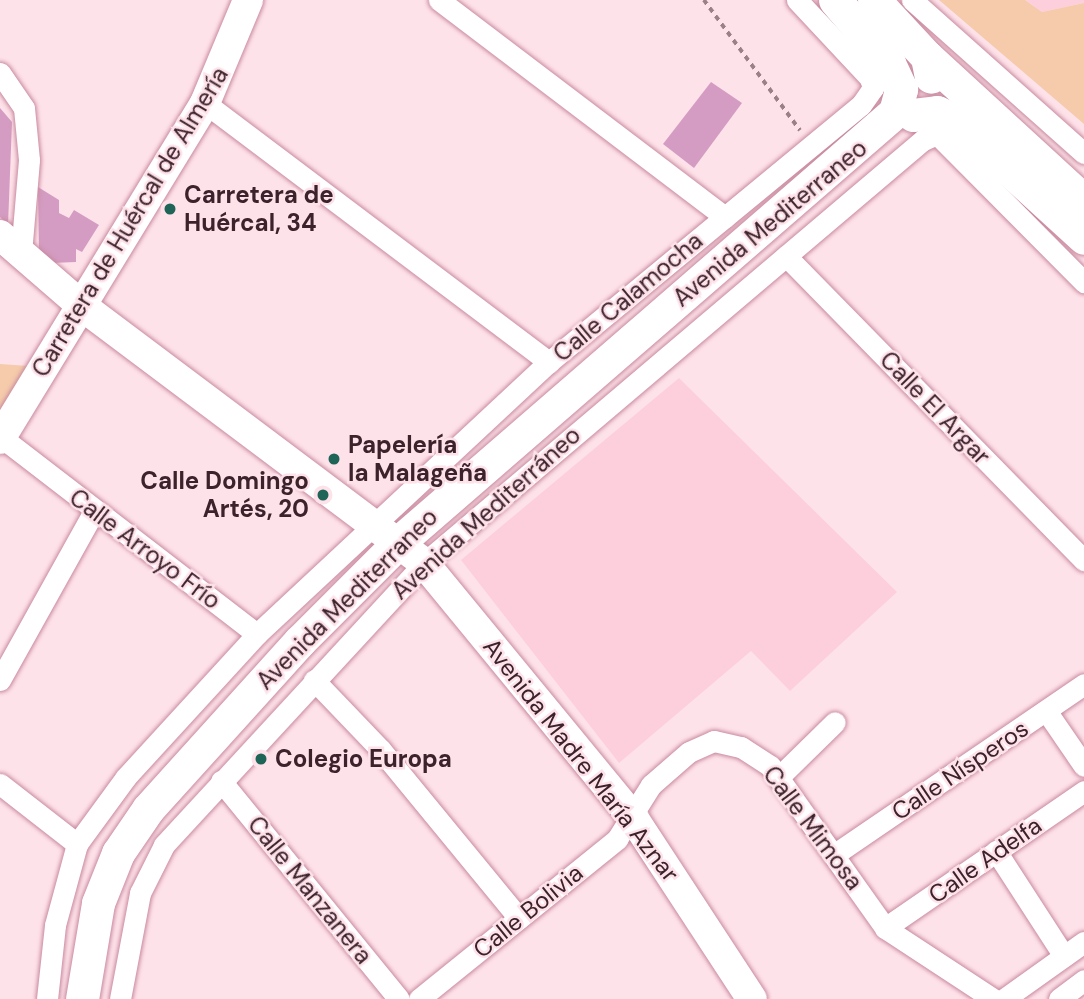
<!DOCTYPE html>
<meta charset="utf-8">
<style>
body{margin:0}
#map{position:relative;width:1084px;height:999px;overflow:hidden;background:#fee2ea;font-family:"DM Sans",sans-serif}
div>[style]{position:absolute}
.built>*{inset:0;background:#fdcfdd}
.green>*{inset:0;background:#f5cbab}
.building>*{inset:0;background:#d49cc2}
.path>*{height:3.5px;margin-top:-1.75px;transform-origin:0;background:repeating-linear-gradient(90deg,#9b8088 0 5px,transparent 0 10px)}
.roads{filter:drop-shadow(0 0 2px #c9899e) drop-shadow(0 0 2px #c9899e)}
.street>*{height:21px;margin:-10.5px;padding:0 10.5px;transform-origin:10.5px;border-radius:10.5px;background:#fff}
.secondary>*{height:30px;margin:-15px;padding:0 15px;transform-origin:15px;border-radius:15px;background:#fff}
.primary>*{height:33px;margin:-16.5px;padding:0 16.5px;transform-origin:16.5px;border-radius:16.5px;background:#fff}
.dots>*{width:19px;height:19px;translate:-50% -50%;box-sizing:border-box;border:4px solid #fee2ea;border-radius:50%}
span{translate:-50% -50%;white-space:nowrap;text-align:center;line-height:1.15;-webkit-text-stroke:5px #fee2ea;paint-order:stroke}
.poi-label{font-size:24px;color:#3c222b;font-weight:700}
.left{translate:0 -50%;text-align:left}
.right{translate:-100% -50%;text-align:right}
.street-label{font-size:24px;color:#3c222b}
</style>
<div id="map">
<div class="built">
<i style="clip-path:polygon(1025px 0,1084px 0,1084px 3px,1042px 12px)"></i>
<i style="clip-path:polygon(679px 378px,897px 592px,790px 691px,751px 651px,619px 763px,461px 560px)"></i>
</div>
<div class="green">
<i style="clip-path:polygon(939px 0,1025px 0,1042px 12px,1084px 3px,1084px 124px)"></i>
<i style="clip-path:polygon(0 364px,44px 367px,0 439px)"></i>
</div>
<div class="building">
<i style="clip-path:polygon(711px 82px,742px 103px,694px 168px,663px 144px)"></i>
<i style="clip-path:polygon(0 108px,12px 122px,8px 225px,0 217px)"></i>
<i style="clip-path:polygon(38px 187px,59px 200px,59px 213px,69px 218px,74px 210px,99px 225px,82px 252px,76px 249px,76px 262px,51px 263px,39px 255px)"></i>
</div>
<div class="path">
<i style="left:704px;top:0;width:162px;rotate:53.6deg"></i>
</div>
<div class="roads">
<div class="street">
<i style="left:439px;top:0;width:359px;rotate:37.2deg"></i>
<i style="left:912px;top:0;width:230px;rotate:41.7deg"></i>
<i style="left:0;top:73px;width:42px;rotate:55.6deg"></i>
<i style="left:24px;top:108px;width:52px;rotate:84.5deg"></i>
<i style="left:29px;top:160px;width:94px;rotate:94.9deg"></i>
<i style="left:205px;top:103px;width:431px;rotate:37deg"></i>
<i style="left:786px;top:256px;width:426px;rotate:45.6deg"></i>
<i style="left:1px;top:437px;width:323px;rotate:37.6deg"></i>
<i style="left:0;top:680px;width:193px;rotate:-60.9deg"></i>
<i style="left:314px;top:680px;width:95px;rotate:46.3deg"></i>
<i style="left:380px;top:749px;width:219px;rotate:50.6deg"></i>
<i style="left:1047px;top:712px;width:65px;rotate:55.6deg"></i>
<i style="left:779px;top:777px;width:78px;rotate:-44.5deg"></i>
<i style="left:221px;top:781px;width:281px;rotate:50.8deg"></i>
<i style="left:0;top:784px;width:98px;rotate:37.9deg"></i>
<i style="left:996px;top:851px;width:125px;rotate:57.1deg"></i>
<i style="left:835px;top:854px;width:301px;rotate:-34.3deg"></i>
<i style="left:885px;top:928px;width:242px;rotate:-34.5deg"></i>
<i style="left:47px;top:999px;width:74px;rotate:-83.8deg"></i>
<i style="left:55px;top:925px;width:84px;rotate:-74.8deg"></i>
<i style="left:77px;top:844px;width:83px;rotate:-53.8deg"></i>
<i style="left:126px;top:777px;width:194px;rotate:-47.5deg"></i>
<i style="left:257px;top:634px;width:399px;rotate:-43deg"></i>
<i style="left:549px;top:362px;width:404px;rotate:-39.5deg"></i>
<i style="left:861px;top:105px;width:21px;rotate:-55deg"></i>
<i style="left:873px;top:88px;width:10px;rotate:-107deg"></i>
<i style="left:870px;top:78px;width:107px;rotate:-133.1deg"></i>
<i style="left:120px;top:999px;width:108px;rotate:-79.3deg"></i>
<i style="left:140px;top:893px;width:54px;rotate:-63.4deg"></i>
<i style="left:164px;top:845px;width:384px;rotate:-47.3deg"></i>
<i style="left:424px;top:563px;width:654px;rotate:-40.29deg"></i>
<i style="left:923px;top:140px;width:15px;rotate:-23deg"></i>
<i style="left:937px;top:134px;width:209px;rotate:45.2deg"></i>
<i style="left:419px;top:999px;width:255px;rotate:-38.9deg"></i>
<i style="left:617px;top:839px;width:64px;rotate:-57.8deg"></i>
<i style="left:651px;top:785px;width:50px;rotate:-41deg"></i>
<i style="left:689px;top:752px;width:27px;rotate:-24deg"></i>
<i style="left:714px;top:741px;width:28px;rotate:13deg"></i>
<i style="left:741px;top:747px;width:35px;rotate:33deg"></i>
<i style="left:770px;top:766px;width:199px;rotate:54.6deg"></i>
<i style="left:885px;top:928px;width:129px;rotate:33.3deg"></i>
<i style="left:1004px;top:999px;width:98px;rotate:-35.5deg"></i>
<i style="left:1059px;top:999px;width:31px;rotate:-37deg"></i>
</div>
<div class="secondary">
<i style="left:0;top:235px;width:108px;rotate:40.9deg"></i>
<i style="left:82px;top:306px;width:428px;rotate:36.9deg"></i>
<i style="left:424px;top:563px;width:331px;rotate:50.6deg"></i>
<i style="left:634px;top:819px;width:215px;rotate:56.8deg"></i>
<i style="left:0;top:439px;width:394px;rotate:-58.6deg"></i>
<i style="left:205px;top:103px;width:112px;rotate:-67.3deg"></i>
</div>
<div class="primary">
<i style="left:874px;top:0;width:78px;rotate:47.1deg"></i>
<i style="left:927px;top:57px;width:20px;rotate:79deg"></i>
<i style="left:927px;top:57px;width:213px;rotate:42.5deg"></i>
<i style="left:913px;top:115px;width:24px;rotate:-7deg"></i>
<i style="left:937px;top:112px;width:21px;rotate:25deg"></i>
<i style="left:956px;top:121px;width:173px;rotate:42.4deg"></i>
<i style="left:82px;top:999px;width:97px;rotate:-80.5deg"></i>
<i style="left:98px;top:903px;width:54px;rotate:-68.2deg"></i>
<i style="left:118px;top:853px;width:53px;rotate:-55.7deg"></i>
<i style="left:148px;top:809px;width:227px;rotate:-47.9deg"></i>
<i style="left:300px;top:641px;width:141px;rotate:-45deg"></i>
<i style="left:400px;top:541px;width:655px;rotate:-40.91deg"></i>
<i style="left:895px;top:112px;width:24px;rotate:-75deg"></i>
<i style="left:901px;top:89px;width:29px;rotate:-115deg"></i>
<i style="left:889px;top:63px;width:83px;rotate:-130.6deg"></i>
</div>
</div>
<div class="dots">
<i style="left:170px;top:209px;background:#1e6457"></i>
<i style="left:334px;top:459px;background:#1e6457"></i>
<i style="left:323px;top:495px;background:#1e6457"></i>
<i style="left:261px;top:759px;background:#1e6457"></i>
</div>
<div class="poi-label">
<span class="left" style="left:184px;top:209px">Carretera de<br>Huércal, 34</span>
<span class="left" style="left:348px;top:459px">Papelería<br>la Malageña</span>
<span class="right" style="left:309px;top:495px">Calle Domingo<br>Artés, 20</span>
<span class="left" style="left:275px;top:759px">Colegio Europa</span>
</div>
<div class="street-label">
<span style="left:130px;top:222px;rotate:-59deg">Carretera de Huércal de Almería</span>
<span style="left:770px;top:223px;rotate:-40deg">Avenida Mediterraneo</span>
<span style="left:628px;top:297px;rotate:-40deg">Calle Calamocha</span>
<span style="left:935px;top:408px;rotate:46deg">Calle El Argar</span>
<span style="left:486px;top:513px;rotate:-42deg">Avenida Mediterráneo</span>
<span style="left:145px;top:549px;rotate:37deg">Calle Arroyo Frío</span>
<span style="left:347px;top:599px;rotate:-45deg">Avenida Mediterraneo</span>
<span style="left:581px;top:760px;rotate:52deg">Avenida Madre María Aznar</span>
<span style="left:960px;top:770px;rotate:-34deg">Calle Nísperos</span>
<span style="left:813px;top:828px;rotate:53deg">Calle Mimosa</span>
<span style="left:985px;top:860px;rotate:-35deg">Calle Adelfa</span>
<span style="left:310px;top:890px;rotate:51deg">Calle Manzanera</span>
<span style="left:528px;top:911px;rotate:-39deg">Calle Bolivia</span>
</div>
</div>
